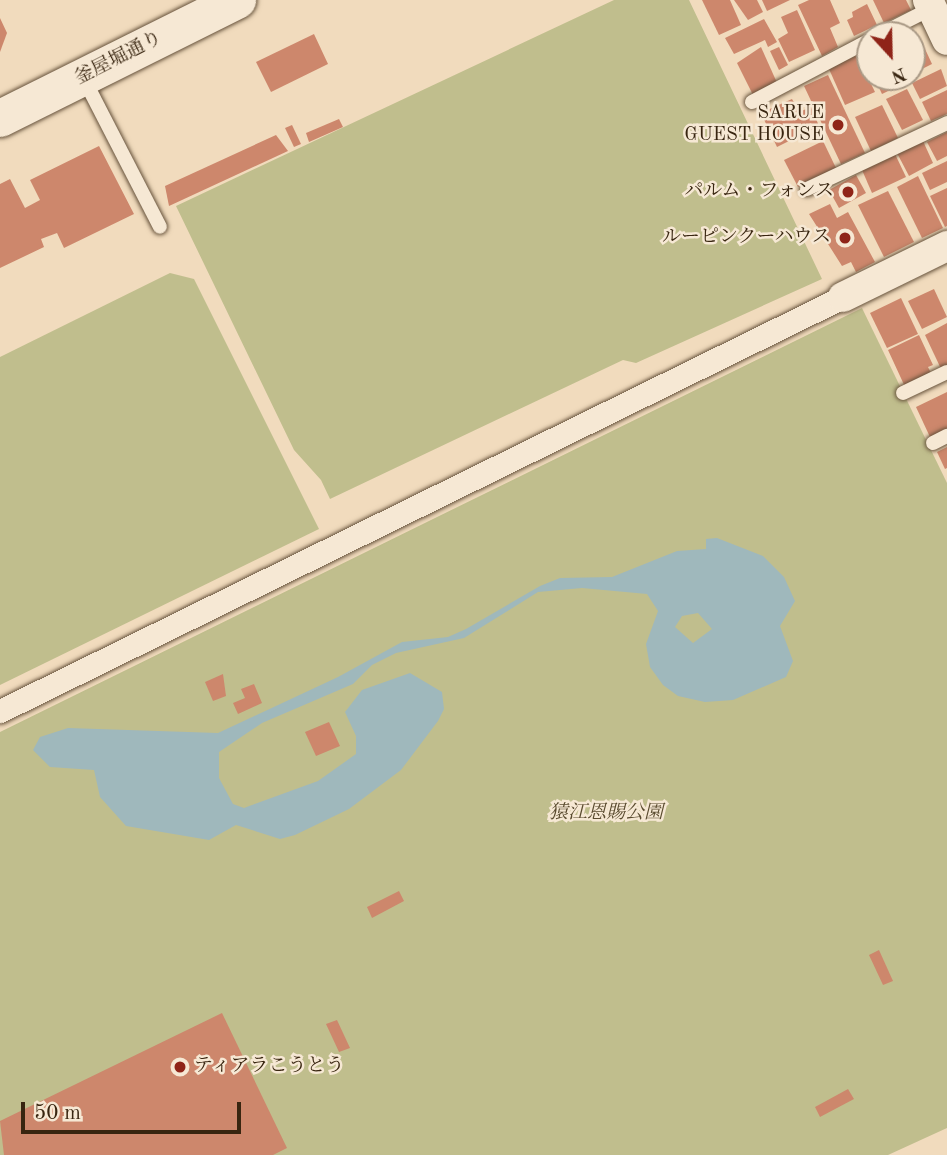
<!DOCTYPE html>
<meta charset="utf-8">
<style>
body{margin:0}
#map{position:relative;width:947px;height:1155px;overflow:hidden;background:#f1dbbd;font-family:"Old Standard TT","Noto Serif JP",serif}
div>[style]{position:absolute}
.green>*{inset:0;background:#c0be8d}
.water>*{inset:0;background:#9fb8bc}
.building>*{inset:0;background:#cd876c}
.roads{filter:drop-shadow(0 0 2px #66523b) drop-shadow(0 0 2px #66523b)}
.service>*{height:14px;margin:-7px;padding:0 7px;transform-origin:7px;border-radius:7px;background:#f6e8d4}
.pedestrian>*{height:23px;margin:-11.5px;padding:0 11.5px;transform-origin:11.5px;border-radius:11.5px;background:#f6e8d4}
.minor>*{height:30px;margin:-15px;padding:0 15px;transform-origin:15px;border-radius:15px;background:#f6e8d4}
.tertiary>*{height:37px;margin:-18.5px;padding:0 18.5px;transform-origin:18.5px;border-radius:18.5px;background:#f6e8d4}
.dots>*{width:19px;height:19px;translate:-50% -50%;box-sizing:border-box;border:4px solid #f6e8d4;border-radius:50%}
span{translate:-50% -50%;white-space:nowrap;text-align:center;line-height:1.15;-webkit-text-stroke:5px #f6e8d4;paint-order:stroke}
.street-label{font-size:19px;color:#382510}
.poi-label{font-size:19px;color:#382510}
.right{translate:-100% -50%;text-align:right}
.left{translate:0 -50%;text-align:left}
.park-label{font-size:19px;color:#5a4b2f;font-style:italic}
.north{position:absolute;left:856px;top:21px;width:70px;height:70px;box-sizing:border-box;background:#f6e8d4;border:2px solid #aa9a86;border-radius:50%;rotate:158deg;font-size:19px;font-weight:700;line-height:28px;text-align:center;color:#382510}
.north::after{content:'';display:block;margin:auto;width:24px;height:32px;background:#8f2418;clip-path:polygon(50% 0,100% 100%,50% 72%,0 100%)}
.scale{position:absolute;left:21px;top:1102px;width:220px;height:32px;box-sizing:border-box;border:4px solid #382510;border-top:0;padding-left:9px;font-size:21px;line-height:24px;white-space:nowrap;color:#382510;-webkit-text-stroke:5px #f6e8d4;paint-order:stroke}
</style>
<div id="map">
<div class="green">
<i style="clip-path:polygon(614px 0,689px 0,822px 279px,636px 363px,623px 360px,330px 499px,321px 480px,294px 450px,176px 206px)"></i>
<i style="clip-path:polygon(170px 273px,194px 279px,319px 529px,0 685px,0 357px)"></i>
<i style="clip-path:polygon(862px 308px,947px 483px,947px 1128px,888px 1155px,0 1155px,0 732px)"></i>
</div>
<div class="water">
<i style="clip-path:polygon(evenodd,717px 538px,763px 556px,784px 577px,795px 601px,780px 626px,793px 661px,786px 677px,733px 700px,705px 702px,678px 696px,663px 685px,650px 667px,646px 644px,658px 611px,647px 594px,582px 588px,538px 592px,464px 638px,396px 653px,372px 665px,353px 684px,262px 723px,219px 752px,219px 778px,233px 804px,244px 808px,318px 781px,356px 754px,356px 736px,345px 712px,362px 690px,410px 673px,442px 692px,444px 709px,438px 721px,401px 770px,349px 809px,295px 835px,280px 839px,236px 825px,209px 840px,126px 826px,100px 797px,94px 770px,50px 767px,33px 750px,40px 737px,68px 728px,218px 733px,338px 677px,402px 642px,448px 637px,466px 629px,540px 586px,560px 578px,612px 577px,677px 551px,706px 549px,706px 539px,717px 538px,698px 613px,712px 629px,693px 643px,675px 627px,682px 616px,698px 613px)"></i>
</div>
<div class="building">
<i style="clip-path:polygon(702px 0,730px 0,741px 25px,719px 35px)"></i>
<i style="clip-path:polygon(734px 0,757px 0,763px 12px,748px 20px)"></i>
<i style="clip-path:polygon(762px 0,790px 0,767px 11px)"></i>
<i style="clip-path:polygon(809px 0,830px 0,840px 23px,830px 28px,838px 47px,822px 56px,798px 5px)"></i>
<i style="clip-path:polygon(873px 0,906px 0,911px 10px,884px 23px)"></i>
<i style="clip-path:polygon(867px 4px,877px 25px,854px 36px,847px 20px,853px 17px,852px 12px)"></i>
<i style="clip-path:polygon(797px 10px,815px 50px,789px 62px,778px 39px,788px 33px,781px 17px)"></i>
<i style="clip-path:polygon(0 18px,7px 33px,0 52px)"></i>
<i style="clip-path:polygon(764px 19px,777px 42px,768px 47px,765px 40px,734px 54px,725px 38px)"></i>
<i style="clip-path:polygon(314px 34px,328px 64px,271px 92px,256px 62px)"></i>
<i style="clip-path:polygon(919px 36px,932px 64px,912px 74px,912px 38px)"></i>
<i style="clip-path:polygon(761px 47px,778px 85px,754px 97px,737px 63px)"></i>
<i style="clip-path:polygon(779px 47px,788px 65px,779px 70px,770px 51px)"></i>
<i style="clip-path:polygon(857px 55px,875px 92px,845px 105px,829px 69px)"></i>
<i style="clip-path:polygon(941px 69px,947px 86px,920px 99px,912px 83px)"></i>
<i style="clip-path:polygon(828px 75px,865px 153px,841px 164px,804px 86px)"></i>
<i style="clip-path:polygon(874px 77px,904px 77px,907px 82px,882px 94px)"></i>
<i style="clip-path:polygon(907px 89px,923px 120px,902px 130px,886px 99px)"></i>
<i style="clip-path:polygon(947px 90px,947px 114px,931px 121px,922px 102px)"></i>
<i style="clip-path:polygon(792px 99px,799px 112px,811px 107px,819px 126px,777px 147px,761px 113px)"></i>
<i style="clip-path:polygon(882px 105px,898px 138px,871px 151px,855px 117px)"></i>
<i style="clip-path:polygon(339px 119px,343px 127px,309px 142px,306px 133px)"></i>
<i style="clip-path:polygon(292px 125px,301px 144px,294px 147px,285px 128px)"></i>
<i style="clip-path:polygon(947px 132px,947px 156px,937px 161px,927px 142px)"></i>
<i style="clip-path:polygon(276px 135px,288px 151px,169px 206px,165px 186px)"></i>
<i style="clip-path:polygon(823px 141px,836px 168px,798px 187px,784px 160px)"></i>
<i style="clip-path:polygon(923px 141px,933px 163px,909px 176px,897px 153px)"></i>
<i style="clip-path:polygon(99px 146px,134px 214px,64px 248px,57px 233px,41px 239px,44px 247px,0 268px,0 184px,10px 179px,25px 208px,40px 200px,30px 180px)"></i>
<i style="clip-path:polygon(895px 154px,906px 177px,872px 193px,862px 170px)"></i>
<i style="clip-path:polygon(947px 161px,947px 182px,930px 190px,922px 173px)"></i>
<i style="clip-path:polygon(856px 175px,866px 193px,839px 208px,829px 190px)"></i>
<i style="clip-path:polygon(918px 176px,943px 228px,922px 238px,897px 187px)"></i>
<i style="clip-path:polygon(947px 188px,947px 226px,945px 227px,930px 196px)"></i>
<i style="clip-path:polygon(888px 191px,914px 242px,884px 257px,858px 205px)"></i>
<i style="clip-path:polygon(830px 204px,837px 218px,848px 212px,875px 262px,856px 272px,851px 262px,842px 266px,809px 214px)"></i>
<i style="clip-path:polygon(934px 289px,947px 317px,922px 329px,908px 301px)"></i>
<i style="clip-path:polygon(901px 298px,918px 334px,887px 348px,870px 313px)"></i>
<i style="clip-path:polygon(947px 323px,947px 371px,943px 373px,925px 335px)"></i>
<i style="clip-path:polygon(919px 335px,933px 365px,928px 367px,933px 377px,906px 389px,888px 350px)"></i>
<i style="clip-path:polygon(947px 392px,947px 429px,930px 437px,916px 407px)"></i>
<i style="clip-path:polygon(947px 447px,947px 468px,945px 469px,937px 452px)"></i>
<i style="clip-path:polygon(223px 674px,226px 696px,213px 701px,205px 682px)"></i>
<i style="clip-path:polygon(254px 684px,262px 703px,238px 714px,233px 703px,245px 698px,241px 689px)"></i>
<i style="clip-path:polygon(329px 722px,340px 746px,316px 756px,305px 732px)"></i>
<i style="clip-path:polygon(399px 891px,404px 901px,372px 918px,367px 907px)"></i>
<i style="clip-path:polygon(879px 950px,893px 981px,883px 985px,869px 955px)"></i>
<i style="clip-path:polygon(222px 1013px,287px 1148px,273px 1155px,4px 1155px,0 1121px)"></i>
<i style="clip-path:polygon(337px 1020px,350px 1048px,339px 1052px,326px 1024px)"></i>
<i style="clip-path:polygon(848px 1089px,854px 1099px,820px 1117px,815px 1107px)"></i>
</div>
<div class="roads">
<div class="service">
<i style="left:879px;top:35px;width:59px;rotate:-27deg"></i>
<i style="left:84px;top:79px;width:166px;rotate:62.8deg"></i>
<i style="left:752px;top:102px;width:133px;rotate:-27.7deg"></i>
<i style="left:807px;top:189px;width:155px;rotate:-25.2deg"></i>
<i style="left:903px;top:393px;width:49px;rotate:-25.5deg"></i>
<i style="left:933px;top:443px;width:16px;rotate:-27deg"></i>
</div>
<div class="pedestrian">
<i style="left:0;top:711px;width:939px;rotate:-26.16deg"></i>
</div>
<div class="minor">
<i style="left:928px;top:0;width:44px;rotate:64.6deg"></i>
<i style="left:843px;top:297px;width:116px;rotate:-26.1deg"></i>
</div>
<div class="tertiary">
<i style="left:0;top:118px;width:265px;rotate:-26.5deg"></i>
</div>
</div>
<div class="dots">
<i style="left:838px;top:125px;background:#8f2418"></i>
<i style="left:848px;top:192px;background:#8f2418"></i>
<i style="left:845px;top:238px;background:#8f2418"></i>
<i style="left:180px;top:1067px;background:#8f2418"></i>
</div>
<div class="street-label">
<span style="left:119px;top:59px;rotate:-27deg">釜屋堀通り</span>
</div>
<div class="poi-label">
<span class="right" style="left:824px;top:125px">SARUE<br>GUEST HOUSE</span>
<span class="right" style="left:834px;top:192px">パルム・フォンス</span>
<span class="right" style="left:831px;top:238px">ルーピンクーハウス</span>
<span class="left" style="left:194px;top:1067px">ティアラこうとう</span>
</div>
<div class="park-label">
<span style="left:606px;top:814px">猿江恩賜公園</span>
</div>
<div class="north">N</div>
<div class="scale">50 m</div>
</div>
